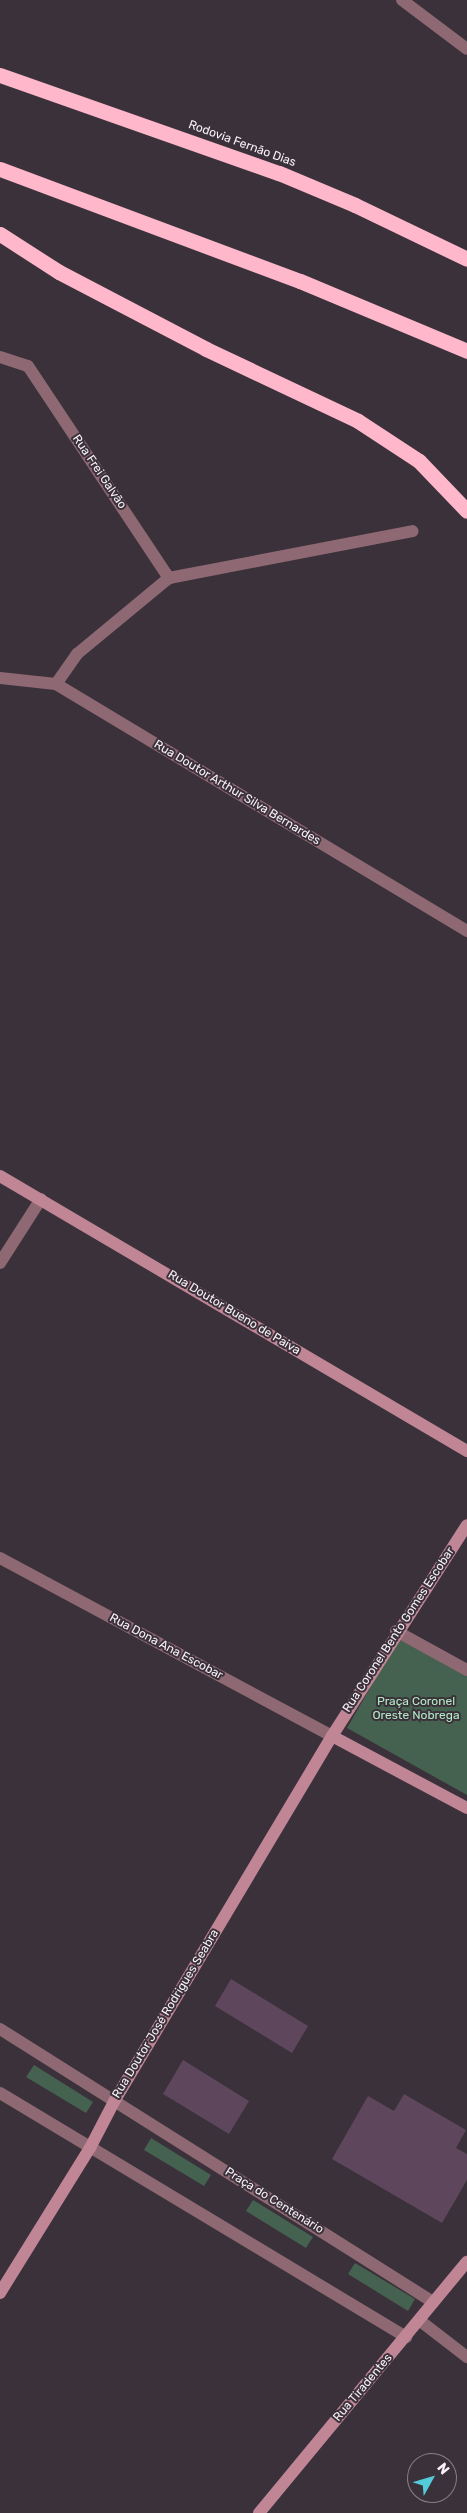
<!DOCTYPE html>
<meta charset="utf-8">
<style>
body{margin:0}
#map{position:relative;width:467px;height:2513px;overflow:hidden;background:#3b313a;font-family:Rubik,sans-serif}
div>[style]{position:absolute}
.green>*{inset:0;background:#45614f}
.building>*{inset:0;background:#5e465d}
.street>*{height:12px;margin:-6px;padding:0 6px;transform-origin:6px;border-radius:6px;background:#8e6973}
.secondary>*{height:12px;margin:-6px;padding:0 6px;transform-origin:6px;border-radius:6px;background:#c08696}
.highway>*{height:15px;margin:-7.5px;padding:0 7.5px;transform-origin:7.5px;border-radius:7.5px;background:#ffb7cb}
span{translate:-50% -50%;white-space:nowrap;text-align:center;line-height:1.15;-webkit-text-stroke:4px #3b313a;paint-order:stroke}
.street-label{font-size:12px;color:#f8f1f7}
.park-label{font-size:12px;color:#b2ecc6}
.north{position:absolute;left:407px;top:2453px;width:50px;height:50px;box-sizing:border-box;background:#3b313a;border:1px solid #877e86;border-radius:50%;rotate:51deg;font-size:14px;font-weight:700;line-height:20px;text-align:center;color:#f8f1f7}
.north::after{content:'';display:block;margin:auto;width:18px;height:22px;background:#53cbda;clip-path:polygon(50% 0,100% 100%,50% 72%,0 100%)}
</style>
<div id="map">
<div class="green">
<i style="clip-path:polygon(398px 1639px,467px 1675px,467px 1795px,347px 1728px)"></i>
<i style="clip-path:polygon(34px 2065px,93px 2102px,86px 2113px,26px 2077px)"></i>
<i style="clip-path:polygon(151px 2138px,211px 2175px,204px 2186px,144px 2150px)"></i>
<i style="clip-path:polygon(253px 2200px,313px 2237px,306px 2248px,246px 2211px)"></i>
<i style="clip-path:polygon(355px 2263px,415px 2299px,408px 2311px,348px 2274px)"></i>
</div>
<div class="building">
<i style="clip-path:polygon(231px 1979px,308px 2026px,292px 2053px,215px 2006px)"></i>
<i style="clip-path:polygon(183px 2060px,249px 2101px,229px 2134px,163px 2094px)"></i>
<i style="clip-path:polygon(404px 2094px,466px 2130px,456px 2148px,467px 2154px,467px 2180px,442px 2223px,332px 2159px,368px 2096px,394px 2111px)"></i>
</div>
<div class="street">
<i style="left:402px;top:0;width:81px;rotate:37deg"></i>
<i style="left:0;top:357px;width:29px;rotate:18deg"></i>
<i style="left:28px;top:366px;width:255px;rotate:56.4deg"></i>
<i style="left:0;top:678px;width:56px;rotate:6.1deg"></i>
<i style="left:56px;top:684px;width:480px;rotate:31deg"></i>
<i style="left:56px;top:684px;width:37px;rotate:-55deg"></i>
<i style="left:77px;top:654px;width:119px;rotate:-39.6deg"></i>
<i style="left:169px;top:578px;width:248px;rotate:-10.9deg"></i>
<i style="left:0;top:1263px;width:76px;rotate:-57.4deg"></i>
<i style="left:0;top:1558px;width:377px;rotate:28.2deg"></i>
<i style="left:396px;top:1631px;width:81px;rotate:28.8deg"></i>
<i style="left:0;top:2029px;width:512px;rotate:32.23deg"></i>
<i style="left:0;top:2093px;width:474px;rotate:31deg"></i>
<i style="left:419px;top:2320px;width:61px;rotate:37.6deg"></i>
</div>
<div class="secondary">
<i style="left:0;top:1176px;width:542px;rotate:30.49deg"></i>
<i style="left:332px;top:1736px;width:153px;rotate:28.1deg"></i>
<i style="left:0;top:2293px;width:171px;rotate:-58.2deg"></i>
<i style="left:90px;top:2148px;width:54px;rotate:-62.5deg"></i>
<i style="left:115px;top:2100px;width:424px;rotate:-59.2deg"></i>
<i style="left:332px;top:1736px;width:250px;rotate:-57.4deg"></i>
<i style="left:259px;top:2513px;width:326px;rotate:-50.4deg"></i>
</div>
<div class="highway">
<i style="left:0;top:75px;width:296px;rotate:19.4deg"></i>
<i style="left:279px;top:173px;width:82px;rotate:22.8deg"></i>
<i style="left:355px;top:205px;width:124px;rotate:25.7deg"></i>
<i style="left:0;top:169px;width:320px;rotate:20.5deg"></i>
<i style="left:300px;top:281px;width:181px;rotate:22.7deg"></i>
<i style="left:0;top:234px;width:70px;rotate:32.8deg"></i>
<i style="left:59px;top:272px;width:166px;rotate:27.6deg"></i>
<i style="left:206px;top:349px;width:168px;rotate:25.3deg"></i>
<i style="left:358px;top:421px;width:73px;rotate:33.3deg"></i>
<i style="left:419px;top:461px;width:69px;rotate:46.2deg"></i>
</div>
<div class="street-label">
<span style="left:242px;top:144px;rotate:20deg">Rodovia Fernão Dias</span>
<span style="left:99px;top:472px;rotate:56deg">Rua Frei Galvão</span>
<span style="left:237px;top:793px;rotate:31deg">Rua Doutor Arthur Silva Bernardes</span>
<span style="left:234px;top:1313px;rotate:31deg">Rua Doutor Bueno de Paiva</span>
<span style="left:399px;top:1630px;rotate:-57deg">Rua Coronel Bento Gomes Escobar</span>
<span style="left:166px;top:1647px;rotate:28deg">Rua Dona Ana Escobar</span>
<span style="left:166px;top:2014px;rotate:-59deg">Rua Doutor José Rodrigues Seabra</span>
<span style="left:274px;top:2201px;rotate:32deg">Praça do Centenário</span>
<span style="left:363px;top:2388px;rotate:-50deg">Rua Tiradentes</span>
</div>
<div class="park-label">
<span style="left:416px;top:1709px">Praça Coronel<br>Oreste Nobrega</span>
</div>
<div class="north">N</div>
</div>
